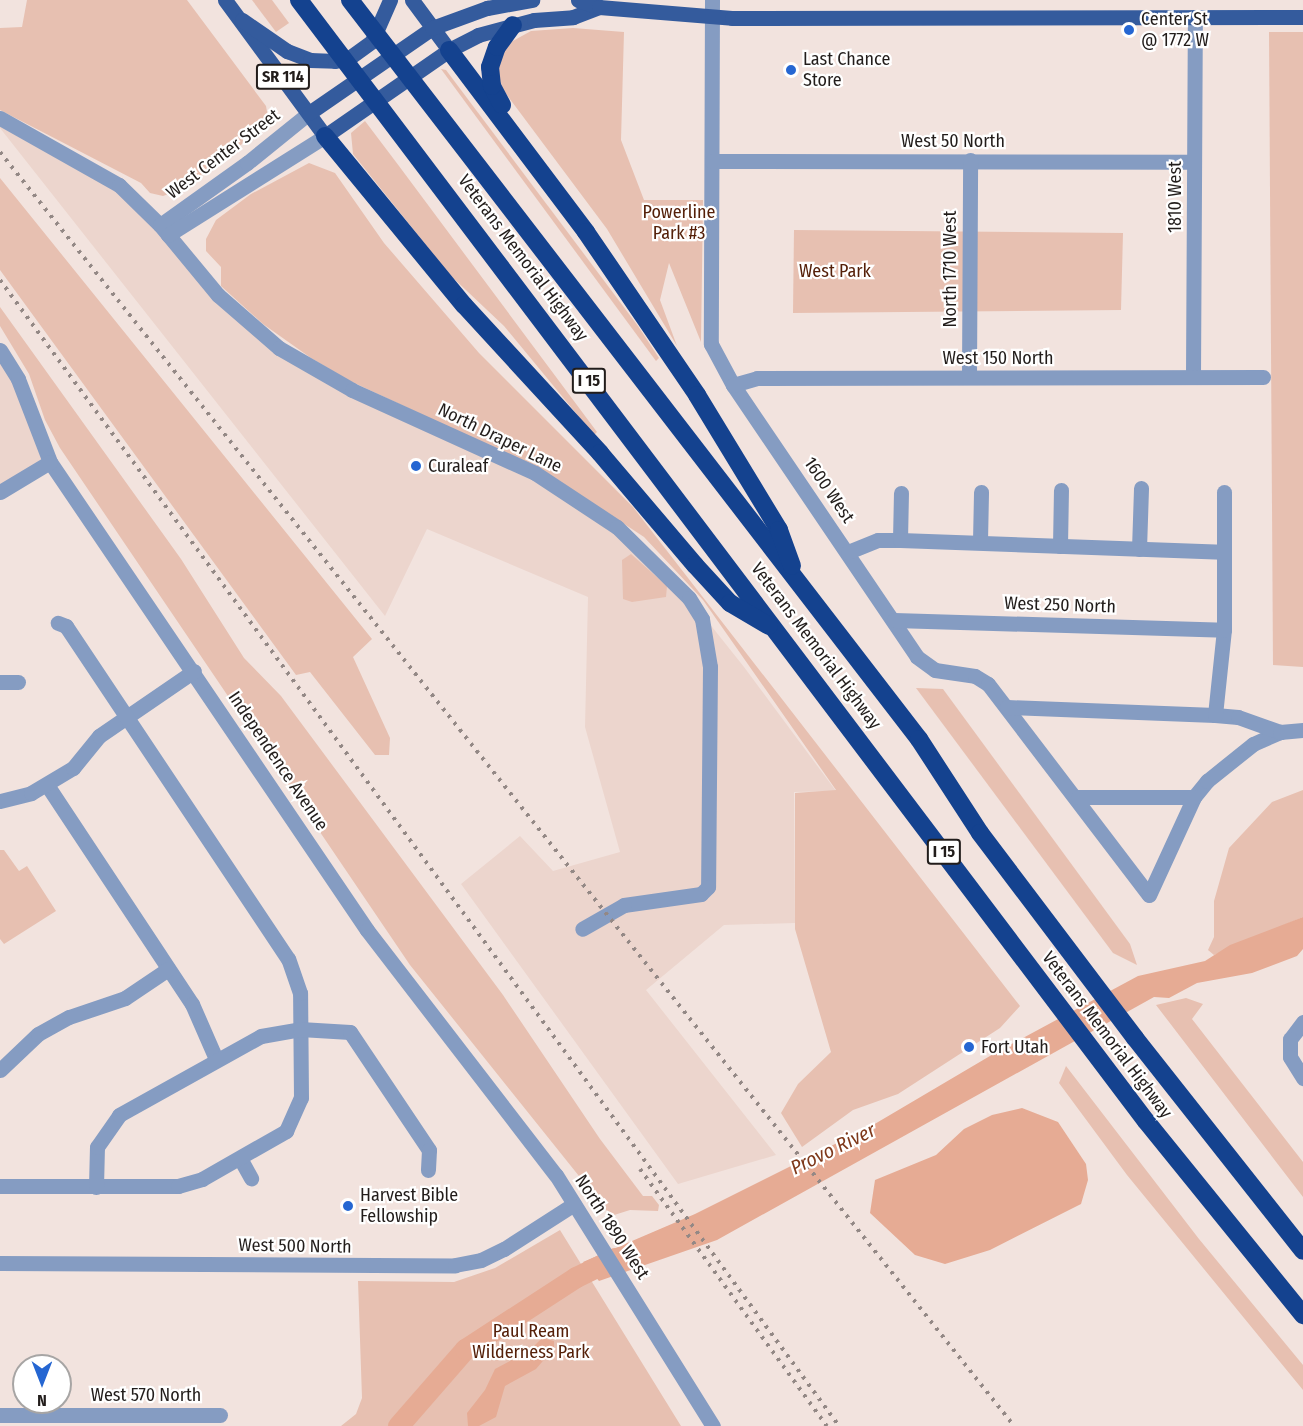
<!DOCTYPE html>
<style>
body{margin:0}
#map{position:relative;width:1303px;height:1426px;overflow:hidden;background:#f2e3de;font-family:"Fira Sans Condensed",sans-serif}
div>[style]{position:absolute}
.built>*{inset:0;background:#ecd5cd}
.green>*{inset:0;background:#e7c0b1}
.water>*{inset:0;background:#e6ab94}
.river>*{height:21px;margin:-10.5px;padding:0 10.5px;transform-origin:10.5px;border-radius:10.5px;background:#e6ab94}
.minor>*{height:15px;margin:-7.5px;padding:0 7.5px;transform-origin:7.5px;border-radius:7.5px;background:#859cc2}
.major>*{height:15px;margin:-7.5px;padding:0 7.5px;transform-origin:7.5px;border-radius:7.5px;background:#345b9d}
.highway>*{height:18px;margin:-9px;padding:0 9px;transform-origin:9px;border-radius:9px;background:#14428f}
.rail>*{height:4px;margin-top:-2px;transform-origin:0;background:repeating-linear-gradient(90deg,#938885 0 3px,transparent 0 9px)}
.dots>*{width:16px;height:16px;translate:-50% -50%;box-sizing:border-box;border:3px solid #fff;border-radius:50%}
span{translate:-50% -50%;white-space:nowrap;text-align:center;line-height:1.15;-webkit-text-stroke:4.5px #fff;paint-order:stroke}
.shield-label span{padding:2px 4px;background:#fff;border:2px solid;border-radius:4px;-webkit-text-stroke-width:0}
.shield-label{font-size:16px;color:#221d1b;font-weight:700}
.poi-label{font-size:18px;color:#221d1b}
.left{translate:0 -50%;text-align:left}
.street-label{font-size:18px;color:#221d1b}
.park-label{font-size:18px;color:#552009}
.water-label{font-size:20px;color:#7f391b;font-style:italic}
.north{position:absolute;left:12px;top:1354px;width:60px;height:60px;box-sizing:border-box;background:#fff;border:2px solid #a7a5a4;border-radius:50%;rotate:180deg;font-size:16px;font-weight:700;line-height:24px;text-align:center;color:#221d1b}
.north::after{content:'';display:block;margin:auto;width:21px;height:27px;background:#2566d2;clip-path:polygon(50% 0,100% 100%,50% 72%,0 100%)}
</style>
<div id="map">
<div class="built">
<i style="clip-path:polygon(0 117px,103px 174px,279px 348px,535px 473px,617px 527px,689px 598px,744px 667px,836px 791px,794px 792px,795px 923px,724px 925px,646px 990px,776px 1155px,678px 1184px,461px 884px,520px 836px,553px 871px,620px 852px,585px 727px,588px 597px,427px 529px,385px 616px,0 128px)"></i>
<i style="clip-path:polygon(0 350px,50px 462px,0 492px)"></i>
</div>
<div class="green">
<i style="clip-path:polygon(27px 0,187px 0,266px 106px,268px 117px,258px 132px,182px 189px,163px 196px,150px 193px,141px 183px,0 110px,0 28px,22px 27px)"></i>
<i style="clip-path:polygon(252px 0,272px 0,289px 23px,276px 32px)"></i>
<i style="clip-path:polygon(573px 28px,624px 32px,621px 140px,644px 200px,703px 200px,701px 342px,669px 263px,660px 300px,677px 346px,607px 229px,501px 87px,498px 72px,501px 55px,511px 42px,531px 31px)"></i>
<i style="clip-path:polygon(1269px 32px,1303px 32px,1303px 667px,1273px 665px)"></i>
<i style="clip-path:polygon(441px 69px,446px 70px,638px 326px,659px 358px,656px 361px)"></i>
<i style="clip-path:polygon(365px 121px,399px 166px,597px 432px,594px 435px,504px 326px,450px 275px,353px 154px,351px 133px)"></i>
<i style="clip-path:polygon(309px 163px,335px 173px,384px 243px,479px 353px,633px 507px,1020px 1006px,1000px 1028px,898px 1094px,853px 1110px,802px 1147px,781px 1113px,798px 1084px,831px 1052px,795px 929px,795px 793px,836px 790px,703px 600px,644px 537px,547px 473px,348px 380px,311px 358px,263px 324px,221px 286px,221px 267px,206px 251px,206px 239px,216px 220px,251px 194px)"></i>
<i style="clip-path:polygon(0 178px,372px 639px,353px 657px,390px 738px,389px 755px,375px 755px,310px 672px,296px 675px,0 270px)"></i>
<i style="clip-path:polygon(794px 230px,1123px 233px,1121px 310px,793px 313px)"></i>
<i style="clip-path:polygon(0 307px,181px 559px,244px 658px,281px 696px,503px 995px,600px 1139px,643px 1196px,652px 1196px,659px 1205px,658px 1211px,630px 1210px,611px 1216px,410px 965px,60px 448px,45px 420px,29px 374px,0 326px)"></i>
<i style="clip-path:polygon(631px 554px,667px 586px,666px 597px,632px 602px,623px 599px,622px 560px)"></i>
<i style="clip-path:polygon(916px 688px,943px 689px,1130px 944px,1137px 965px,1113px 953px)"></i>
<i style="clip-path:polygon(1303px 790px,1303px 917px,1214px 955px,1208px 950px,1214px 937px,1214px 901px,1229px 848px,1272px 802px)"></i>
<i style="clip-path:polygon(0 850px,4px 850px,19px 871px,27px 866px,56px 911px,4px 944px,0 939px)"></i>
<i style="clip-path:polygon(1186px 998px,1203px 1004px,1192px 1019px,1303px 1162px,1303px 1197px,1156px 1005px)"></i>
<i style="clip-path:polygon(1066px 1066px,1199px 1239px,1303px 1365px,1303px 1390px,1127px 1175px,1059px 1083px)"></i>
<i style="clip-path:polygon(560px 1230px,681px 1426px,341px 1426px,356px 1414px,362px 1398px,358px 1281px,454px 1282px,495px 1268px)"></i>
</div>
<div class="water">
<i style="clip-path:polygon(1303px 917px,1303px 949px,1297px 956px,1252px 973px,1197px 983px,1169px 998px,1154px 997px,717px 1240px,599px 1281px,583px 1262px,695px 1214px,873px 1125px,995px 1053px,1138px 976px,1205px 961px,1230px 945px)"></i>
<i style="clip-path:polygon(1022px 1108px,1058px 1122px,1086px 1164px,1088px 1180px,1081px 1204px,990px 1250px,945px 1264px,915px 1255px,870px 1213px,875px 1180px,936px 1155px,964px 1129px,992px 1115px)"></i>
<i style="clip-path:polygon(542px 1338px,554px 1341px,554px 1348px,536px 1369px,505px 1386px,496px 1417px,479px 1426px,468px 1426px,467px 1413px,485px 1390px,495px 1369px,529px 1351px)"></i>
</div>
<div class="river">
<i style="left:398px;top:1426px;width:102px;rotate:-49deg"></i>
<i style="left:465px;top:1349px;width:132px;rotate:-33deg"></i>
<i style="left:576px;top:1277px;width:43px;rotate:-26deg"></i>
</div>
<div class="minor">
<i style="left:712px;top:0;width:344px;rotate:90.2deg"></i>
<i style="left:711px;top:344px;width:47px;rotate:61.8deg"></i>
<i style="left:733px;top:385px;width:328px;rotate:55.9deg"></i>
<i style="left:917px;top:657px;width:22px;rotate:36deg"></i>
<i style="left:935px;top:670px;width:40px;rotate:8.5deg"></i>
<i style="left:975px;top:676px;width:15px;rotate:32deg"></i>
<i style="left:988px;top:684px;width:265px;rotate:52.7deg"></i>
<i style="left:1149px;top:895px;width:108px;rotate:-65.3deg"></i>
<i style="left:1194px;top:797px;width:21px;rotate:-51deg"></i>
<i style="left:1207px;top:781px;width:59px;rotate:-38.8deg"></i>
<i style="left:1253px;top:744px;width:30px;rotate:-24deg"></i>
<i style="left:0;top:118px;width:137px;rotate:29.4deg"></i>
<i style="left:119px;top:185px;width:57px;rotate:44.3deg"></i>
<i style="left:160px;top:225px;width:91px;rotate:50.4deg"></i>
<i style="left:218px;top:295px;width:81px;rotate:41deg"></i>
<i style="left:279px;top:348px;width:84px;rotate:29.9deg"></i>
<i style="left:352px;top:390px;width:201px;rotate:24.4deg"></i>
<i style="left:535px;top:473px;width:98px;rotate:33.4deg"></i>
<i style="left:617px;top:527px;width:101px;rotate:44.6deg"></i>
<i style="left:689px;top:598px;width:25px;rotate:58deg"></i>
<i style="left:702px;top:619px;width:49px;rotate:80.5deg"></i>
<i style="left:710px;top:667px;width:220px;rotate:90.5deg"></i>
<i style="left:708px;top:887px;width:10px;rotate:135deg"></i>
<i style="left:701px;top:894px;width:78px;rotate:171.9deg"></i>
<i style="left:624px;top:905px;width:48px;rotate:150.3deg"></i>
<i style="left:712px;top:161px;width:482px;rotate:0.1deg"></i>
<i style="left:160px;top:225px;width:107px;rotate:-35.5deg"></i>
<i style="left:247px;top:163px;width:80px;rotate:-38.9deg"></i>
<i style="left:168px;top:235px;width:186px;rotate:-32.2deg"></i>
<i style="left:0;top:350px;width:34px;rotate:58deg"></i>
<i style="left:18px;top:379px;width:89px;rotate:68.9deg"></i>
<i style="left:50px;top:462px;width:565px;rotate:55.89deg"></i>
<i style="left:367px;top:930px;width:309px;rotate:52.4deg"></i>
<i style="left:556px;top:1175px;width:296px;rotate:58deg"></i>
<i style="left:969px;top:377px;width:217px;rotate:-89.7deg"></i>
<i style="left:1193px;top:377px;width:360px;rotate:-89.7deg"></i>
<i style="left:733px;top:385px;width:25px;rotate:-16deg"></i>
<i style="left:757px;top:378px;width:506px;rotate:-0.11deg"></i>
<i style="left:0;top:492px;width:58px;rotate:-31deg"></i>
<i style="left:900px;top:540px;width:47px;rotate:-88.8deg"></i>
<i style="left:980px;top:541px;width:49px;rotate:-88.8deg"></i>
<i style="left:1060px;top:546px;width:56px;rotate:-89deg"></i>
<i style="left:1139px;top:549px;width:61px;rotate:-88.1deg"></i>
<i style="left:848px;top:552px;width:32px;rotate:-22deg"></i>
<i style="left:878px;top:540px;width:22px"></i>
<i style="left:900px;top:540px;width:322px;rotate:2.1deg"></i>
<i style="left:894px;top:620px;width:330px;rotate:1.7deg"></i>
<i style="left:0;top:682px;width:18px"></i>
<i style="left:1007px;top:707px;width:208px;rotate:2.2deg"></i>
<i style="left:1215px;top:715px;width:23px;rotate:5deg"></i>
<i style="left:1238px;top:717px;width:45px;rotate:19.7deg"></i>
<i style="left:1280px;top:732px;width:23px;rotate:-5deg"></i>
<i style="left:1215px;top:715px;width:85px;rotate:-84deg"></i>
<i style="left:1224px;top:630px;width:138px;rotate:-90deg"></i>
<i style="left:47px;top:785px;width:263px;rotate:56.5deg"></i>
<i style="left:192px;top:1004px;width:60px;rotate:66.4deg"></i>
<i style="left:1078px;top:797px;width:116px"></i>
<i style="left:0;top:801px;width:32px;rotate:-14deg"></i>
<i style="left:31px;top:793px;width:49px;rotate:-30.8deg"></i>
<i style="left:73px;top:768px;width:41px;rotate:-50.9deg"></i>
<i style="left:99px;top:736px;width:115px;rotate:-34.4deg"></i>
<i style="left:1303px;top:1022px;width:21px;rotate:127deg"></i>
<i style="left:1290px;top:1039px;width:18px;rotate:90deg"></i>
<i style="left:1290px;top:1057px;width:25px;rotate:58deg"></i>
<i style="left:0;top:1070px;width:52px;rotate:-43.5deg"></i>
<i style="left:38px;top:1034px;width:35px;rotate:-29deg"></i>
<i style="left:69px;top:1017px;width:59px;rotate:-18.7deg"></i>
<i style="left:125px;top:998px;width:52px;rotate:-34deg"></i>
<i style="left:241px;top:1160px;width:21px;rotate:61deg"></i>
<i style="left:0;top:1186px;width:178px"></i>
<i style="left:178px;top:1186px;width:25px;rotate:-16deg"></i>
<i style="left:202px;top:1179px;width:97px;rotate:-29.7deg"></i>
<i style="left:286px;top:1131px;width:36px;rotate:-66deg"></i>
<i style="left:301px;top:1098px;width:105px;rotate:-90.5deg"></i>
<i style="left:300px;top:993px;width:36px;rotate:-109deg"></i>
<i style="left:288px;top:959px;width:400px;rotate:-123.7deg"></i>
<i style="left:66px;top:626px;width:9px;rotate:-159deg"></i>
<i style="left:96px;top:1187px;width:40px;rotate:-88.6deg"></i>
<i style="left:97px;top:1147px;width:39px;rotate:-55deg"></i>
<i style="left:119px;top:1115px;width:162px;rotate:-29.1deg"></i>
<i style="left:261px;top:1036px;width:40px;rotate:-10deg"></i>
<i style="left:300px;top:1029px;width:50px;rotate:3.4deg"></i>
<i style="left:350px;top:1032px;width:142px;rotate:56.2deg"></i>
<i style="left:429px;top:1150px;width:20px;rotate:93deg"></i>
<i style="left:0;top:1263px;width:455px;rotate:0.3deg"></i>
<i style="left:455px;top:1265px;width:26px;rotate:-11deg"></i>
<i style="left:481px;top:1260px;width:25px;rotate:-26deg"></i>
<i style="left:504px;top:1249px;width:83px;rotate:-32.7deg"></i>
<i style="left:0;top:1415px;width:220px"></i>
</div>
<div class="major">
<i style="left:225px;top:0;width:169px;rotate:53.7deg"></i>
<i style="left:325px;top:136px;width:151px;rotate:-34.7deg"></i>
<i style="left:449px;top:50px;width:33px;rotate:-27deg"></i>
<i style="left:478px;top:35px;width:58px;rotate:-15deg"></i>
<i style="left:534px;top:20px;width:39px;rotate:-4deg"></i>
<i style="left:573px;top:17px;width:28px;rotate:-21deg"></i>
<i style="left:412px;top:0;width:62px;rotate:53.5deg"></i>
<i style="left:578px;top:0;width:22px;rotate:18deg"></i>
<i style="left:599px;top:7px;width:133px;rotate:4.7deg"></i>
<i style="left:732px;top:18px;width:571px;rotate:-0.1deg"></i>
<i style="left:242px;top:20px;width:55px;rotate:34.6deg"></i>
<i style="left:287px;top:51px;width:25px;rotate:21deg"></i>
<i style="left:310px;top:60px;width:25px;rotate:2deg"></i>
<i style="left:335px;top:61px;width:14px;rotate:-12deg"></i>
<i style="left:349px;top:58px;width:29px;rotate:-36deg"></i>
<i style="left:372px;top:41px;width:45px;rotate:-66.3deg"></i>
<i style="left:309px;top:113px;width:150px;rotate:-34.6deg"></i>
<i style="left:432px;top:28px;width:59px;rotate:-20deg"></i>
<i style="left:487px;top:8px;width:46px;rotate:-10.1deg"></i>
</div>
<div class="highway">
<i style="left:299px;top:0;width:1405px;rotate:52.93deg"></i>
<i style="left:1146px;top:1121px;width:250px;rotate:51deg"></i>
<i style="left:350px;top:0;width:933px;rotate:52.41deg"></i>
<i style="left:919px;top:739px;width:112px;rotate:57deg"></i>
<i style="left:980px;top:833px;width:257px;rotate:52.9deg"></i>
<i style="left:1135px;top:1038px;width:271px;rotate:51.7deg"></i>
<i style="left:449px;top:50px;width:228px;rotate:53deg"></i>
<i style="left:586px;top:232px;width:197px;rotate:55.7deg"></i>
<i style="left:697px;top:395px;width:158px;rotate:58.7deg"></i>
<i style="left:779px;top:530px;width:38px;rotate:70deg"></i>
<i style="left:502px;top:105px;width:21px;rotate:-118deg"></i>
<i style="left:492px;top:86px;width:19px;rotate:-96deg"></i>
<i style="left:490px;top:67px;width:21px;rotate:-71deg"></i>
<i style="left:497px;top:47px;width:27px;rotate:-54deg"></i>
<i style="left:325px;top:136px;width:219px;rotate:50.6deg"></i>
<i style="left:464px;top:305px;width:201px;rotate:47.4deg"></i>
<i style="left:600px;top:453px;width:147px;rotate:49.7deg"></i>
<i style="left:695px;top:565px;width:52px;rotate:47.4deg"></i>
<i style="left:730px;top:603px;width:45px;rotate:30.5deg"></i>
</div>
<div class="rail">
<i style="left:0;top:152px;width:1628px;rotate:51.48deg"></i>
<i style="left:0;top:280px;width:1420px;rotate:53.79deg"></i>
<i style="left:640px;top:1169px;width:318px;rotate:54deg"></i>
</div>
<div class="dots">
<i style="left:1129px;top:30px;background:#2566d2"></i>
<i style="left:791px;top:70px;background:#2566d2"></i>
<i style="left:416px;top:466px;background:#2566d2"></i>
<i style="left:969px;top:1047px;background:#2566d2"></i>
<i style="left:348px;top:1206px;background:#2566d2"></i>
</div>
<div class="shield-label">
<span style="left:283px;top:77px">SR 114</span>
<span style="left:589px;top:381px">I 15</span>
<span style="left:944px;top:852px">I 15</span>
</div>
<div class="poi-label">
<span class="left" style="left:1141px;top:30px">Center St<br>@ 1772 W</span>
<span class="left" style="left:803px;top:70px">Last Chance<br>Store</span>
<span class="left" style="left:428px;top:466px">Curaleaf</span>
<span class="left" style="left:981px;top:1047px">Fort Utah</span>
<span class="left" style="left:360px;top:1206px">Harvest Bible<br>Fellowship</span>
</div>
<div class="street-label">
<span style="left:953px;top:141px">West 50 North</span>
<span style="left:223px;top:154px;rotate:-37deg">West Center Street</span>
<span style="left:1175px;top:197px;rotate:-90deg">1810 West</span>
<span style="left:523px;top:258px;rotate:53deg">Veterans Memorial Highway</span>
<span style="left:950px;top:269px;rotate:-90deg">North 1710 West</span>
<span style="left:998px;top:358px">West 150 North</span>
<span style="left:500px;top:438px;rotate:26deg">North Draper Lane</span>
<span style="left:829px;top:490px;rotate:56deg">1600 West</span>
<span style="left:1060px;top:605px;rotate:2deg">West 250 North</span>
<span style="left:816px;top:646px;rotate:53deg">Veterans Memorial Highway</span>
<span style="left:278px;top:761px;rotate:56deg">Independence Avenue</span>
<span style="left:1107px;top:1035px;rotate:53deg">Veterans Memorial Highway</span>
<span style="left:612px;top:1227px;rotate:57deg">North 1890 West</span>
<span style="left:295px;top:1246px;rotate:1deg">West 500 North</span>
<span style="left:146px;top:1395px">West 570 North</span>
</div>
<div class="park-label">
<span style="left:679px;top:223px">Powerline<br>Park #3</span>
<span style="left:835px;top:271px">West Park</span>
<span style="left:531px;top:1342px">Paul Ream<br>Wilderness Park</span>
</div>
<div class="water-label">
<span style="left:833px;top:1149px;rotate:-26deg">Provo River</span>
</div>
<div class="north">N</div>
</div>
